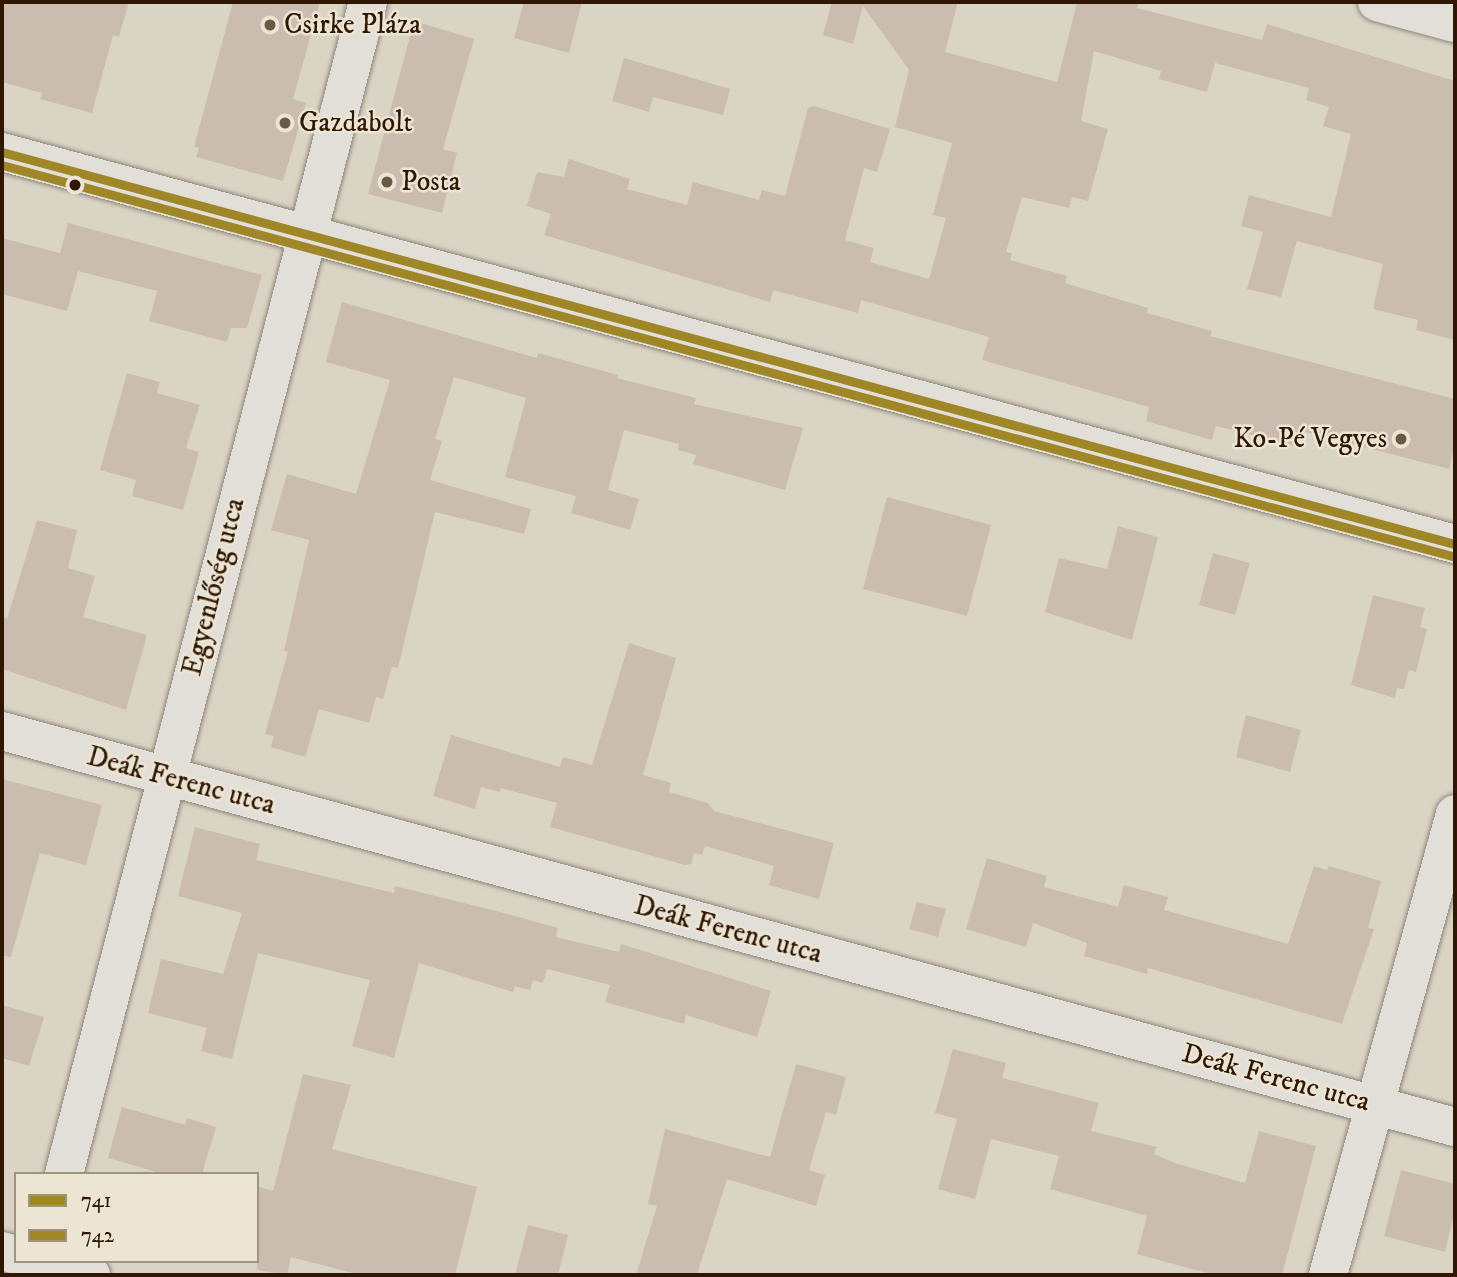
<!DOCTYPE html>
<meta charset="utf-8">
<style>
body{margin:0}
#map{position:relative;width:1457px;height:1277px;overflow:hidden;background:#dad4c4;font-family:"IM FELL DW Pica",serif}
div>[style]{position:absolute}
.building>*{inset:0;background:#cabdb0}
.roads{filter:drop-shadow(0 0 2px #8d867b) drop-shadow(0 0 2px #8d867b)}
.minor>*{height:38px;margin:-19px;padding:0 19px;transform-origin:19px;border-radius:19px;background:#e2dfd8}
.bus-1>*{height:9px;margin:-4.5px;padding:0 4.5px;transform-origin:4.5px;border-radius:4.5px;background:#9f8627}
.bus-2>*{height:9px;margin:-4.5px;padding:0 4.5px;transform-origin:4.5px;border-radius:4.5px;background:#9f8627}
.dots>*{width:19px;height:19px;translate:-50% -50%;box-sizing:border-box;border:4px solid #ece5d3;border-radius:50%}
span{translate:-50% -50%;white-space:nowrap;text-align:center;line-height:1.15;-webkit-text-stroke:5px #ece5d3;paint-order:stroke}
.poi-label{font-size:28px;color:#2f1704}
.left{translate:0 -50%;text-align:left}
.right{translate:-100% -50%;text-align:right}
.street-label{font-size:28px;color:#2f1704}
.frame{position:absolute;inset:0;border:4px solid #2f1704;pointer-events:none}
.legend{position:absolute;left:14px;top:1172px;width:245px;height:91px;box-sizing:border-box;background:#ece5d3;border:2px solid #a09380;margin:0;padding:9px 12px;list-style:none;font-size:21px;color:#2f1704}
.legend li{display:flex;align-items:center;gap:14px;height:35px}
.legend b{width:35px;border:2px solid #a09380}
</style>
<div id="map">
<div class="building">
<i style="clip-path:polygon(2px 2px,129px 2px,119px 37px,113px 35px,92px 113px,40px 99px,42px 93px,2px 82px)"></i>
<i style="clip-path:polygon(233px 2px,320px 2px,293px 99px,306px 103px,283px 181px,196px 157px,199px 148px,194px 147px)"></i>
<i style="clip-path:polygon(524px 2px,582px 2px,569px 53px,514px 38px)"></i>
<i style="clip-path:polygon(832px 2px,958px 2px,945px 52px,1057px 82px,1077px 2px,1139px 2px,1137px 8px,1262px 40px,1267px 24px,1455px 81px,1455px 340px,1416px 330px,1418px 320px,1373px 309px,1383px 264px,1297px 241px,1281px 297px,1247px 289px,1263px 232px,1241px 226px,1249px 195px,1331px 217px,1351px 134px,1323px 126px,1329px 107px,1306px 100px,1309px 88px,1215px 63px,1207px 92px,1159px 79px,1161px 71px,1094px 51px,1081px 121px,1108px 129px,1088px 201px,1072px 197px,1069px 208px,1022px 197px,1006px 252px,1012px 253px,1010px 260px,1067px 276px,1065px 283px,1148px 308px,1147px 313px,1212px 331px,1210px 336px,1455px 399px,1455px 443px,1449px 469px,1298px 430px,1294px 446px,1216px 426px,1212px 440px,1146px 421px,1149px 407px,982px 360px,989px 337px,861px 300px,858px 313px,773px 290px,770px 302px,544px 235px,551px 214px,527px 206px,537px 172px,564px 177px,569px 159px,630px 179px,627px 189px,687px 205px,693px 182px,759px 200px,762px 190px,785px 196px,808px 108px,814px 106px,890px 129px,877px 172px,864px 168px,845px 240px,874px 248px,870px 262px,929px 279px,946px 218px,933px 215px,952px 143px,895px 127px,909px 70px,863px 6px,853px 44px,823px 35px)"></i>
<i style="clip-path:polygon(414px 21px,474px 39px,443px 149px,457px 153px,442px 213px,368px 194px)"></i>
<i style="clip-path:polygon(624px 58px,730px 89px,723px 115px,653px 97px,649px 112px,612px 101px)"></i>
<i style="clip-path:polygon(68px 223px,262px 275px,247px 328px,231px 328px,227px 342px,149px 321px,157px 291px,78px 271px,67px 311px,2px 294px,2px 238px,60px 253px)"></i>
<i style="clip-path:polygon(342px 302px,537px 358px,538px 353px,618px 375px,617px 378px,696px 398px,694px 404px,803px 428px,785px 490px,693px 464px,696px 455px,678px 450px,679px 444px,624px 430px,608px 490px,639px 499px,630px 530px,571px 513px,576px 496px,505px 477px,526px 398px,454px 377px,435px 439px,442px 441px,430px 480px,531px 509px,524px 534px,435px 512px,398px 668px,392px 667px,383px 699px,376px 697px,369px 723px,319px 709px,305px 757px,271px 747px,274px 736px,265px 734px,288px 652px,284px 651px,309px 540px,271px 530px,287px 474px,356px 494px,390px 380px,326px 362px)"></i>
<i style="clip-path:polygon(127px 373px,160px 382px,157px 393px,200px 405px,186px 448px,199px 452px,183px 510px,132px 496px,136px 480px,100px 470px)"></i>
<i style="clip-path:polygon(887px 497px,991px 525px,967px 616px,863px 589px)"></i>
<i style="clip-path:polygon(37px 520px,77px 530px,68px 568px,95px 576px,83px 617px,147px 635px,126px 710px,2px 669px,2px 617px,7px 619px)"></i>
<i style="clip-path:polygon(1118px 526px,1158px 537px,1132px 640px,1045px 612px,1059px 558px,1107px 569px)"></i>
<i style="clip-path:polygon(1213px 553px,1250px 563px,1235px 615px,1199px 605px)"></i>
<i style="clip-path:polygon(1373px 595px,1425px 608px,1420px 627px,1427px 629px,1416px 672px,1409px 670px,1404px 689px,1397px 688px,1395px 698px,1351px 685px)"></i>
<i style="clip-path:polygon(629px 643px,676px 658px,643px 775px,671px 783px,669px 792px,708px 803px,714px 811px,834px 843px,819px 899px,769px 885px,774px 866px,705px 846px,702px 855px,694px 853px,691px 864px,685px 865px,550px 827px,557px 803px,501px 788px,500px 792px,481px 787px,475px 809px,433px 796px,451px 735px,560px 767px,563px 757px,592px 765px)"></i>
<i style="clip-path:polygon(1246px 715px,1301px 730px,1290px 772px,1236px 757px)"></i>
<i style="clip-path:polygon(2px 779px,102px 805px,86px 865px,40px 853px,11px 957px,2px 955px)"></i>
<i style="clip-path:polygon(195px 827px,260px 844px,256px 860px,265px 862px,394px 893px,395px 886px,504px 913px,558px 928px,556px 937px,619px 952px,621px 944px,771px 991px,757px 1037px,686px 1015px,684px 1024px,605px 1002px,610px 985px,547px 969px,543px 983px,533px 980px,530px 990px,515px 986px,513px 992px,419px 963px,394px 1058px,352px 1046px,370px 980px,258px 953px,232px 1059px,201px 1051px,207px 1028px,148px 1013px,161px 959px,223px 974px,242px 913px,178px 896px)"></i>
<i style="clip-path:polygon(987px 858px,1047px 876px,1044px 887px,1118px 907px,1124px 885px,1168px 897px,1164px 910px,1288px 944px,1314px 866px,1327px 870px,1329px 866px,1381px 881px,1368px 928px,1374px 929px,1342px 1024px,1148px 968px,1147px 974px,1084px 956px,1087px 943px,1033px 923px,1026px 947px,966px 929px)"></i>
<i style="clip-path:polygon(917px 902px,946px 909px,938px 937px,909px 929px)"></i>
<i style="clip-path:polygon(2px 1005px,44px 1017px,29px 1066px,2px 1058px)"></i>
<i style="clip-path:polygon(953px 1049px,1006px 1063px,1002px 1078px,1099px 1103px,1091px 1131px,1157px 1147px,1154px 1154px,1178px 1164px,1245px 1183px,1259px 1131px,1316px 1146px,1282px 1275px,1214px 1275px,1137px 1254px,1147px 1216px,1050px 1189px,1059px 1156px,991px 1139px,975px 1199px,938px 1189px,957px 1119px,935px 1113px)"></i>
<i style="clip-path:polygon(796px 1064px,846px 1077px,836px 1115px,826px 1112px,809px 1170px,825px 1175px,816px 1206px,727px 1179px,697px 1275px,636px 1275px,657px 1206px,648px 1204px,665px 1129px,770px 1157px)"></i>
<i style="clip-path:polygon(303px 1074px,351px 1085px,332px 1149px,477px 1187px,455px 1275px,360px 1275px,291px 1257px,287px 1275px,257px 1270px,257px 1186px,273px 1191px)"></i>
<i style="clip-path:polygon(122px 1107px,185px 1125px,187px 1118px,216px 1127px,202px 1174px,163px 1174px,108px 1158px)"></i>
<i style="clip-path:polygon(1401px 1170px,1455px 1184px,1455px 1210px,1445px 1252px,1384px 1236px)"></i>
<i style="clip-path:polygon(528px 1225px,568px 1235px,558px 1275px,515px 1275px)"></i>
</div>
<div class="roads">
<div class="minor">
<i style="left:1377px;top:2px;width:81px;rotate:15.1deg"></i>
<i style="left:2px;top:152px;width:1505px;rotate:15.1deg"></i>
<i style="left:2px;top:731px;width:1506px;rotate:15.25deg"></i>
<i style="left:64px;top:1174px;width:1211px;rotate:-75.46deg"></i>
<i style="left:2px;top:1251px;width:15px;rotate:16deg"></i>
<i style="left:38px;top:1261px;width:55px;rotate:14.8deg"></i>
<i style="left:1328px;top:1275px;width:478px;rotate:-74.6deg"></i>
</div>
</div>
<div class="bus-1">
<i style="left:2px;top:152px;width:1505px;rotate:15.1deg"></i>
</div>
<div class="bus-2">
<i style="left:2px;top:165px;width:1502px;rotate:15.09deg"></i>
</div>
<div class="dots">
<i style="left:270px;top:25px;background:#6b5947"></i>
<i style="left:285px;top:123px;background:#6b5947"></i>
<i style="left:387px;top:182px;background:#6b5947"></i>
<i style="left:75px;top:185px;background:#2f1704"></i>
<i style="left:1401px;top:439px;background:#6b5947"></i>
</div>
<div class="poi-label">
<span class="left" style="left:284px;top:25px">Csirke Pláza</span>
<span class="left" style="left:299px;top:123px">Gazdabolt</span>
<span class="left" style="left:401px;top:182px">Posta</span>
<span class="right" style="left:1387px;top:439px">Ko-Pé Vegyes</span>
</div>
<div class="street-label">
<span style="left:214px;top:587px;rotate:-76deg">Egyenlőség utca</span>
<span style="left:181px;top:781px;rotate:15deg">Deák Ferenc utca</span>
<span style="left:728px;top:930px;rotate:15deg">Deák Ferenc utca</span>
<span style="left:1276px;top:1078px;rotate:15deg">Deák Ferenc utca</span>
</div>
<div class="frame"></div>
<ul class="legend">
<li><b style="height:9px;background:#9f8627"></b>741</li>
<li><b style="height:9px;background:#9f8627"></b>742</li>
</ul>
</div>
